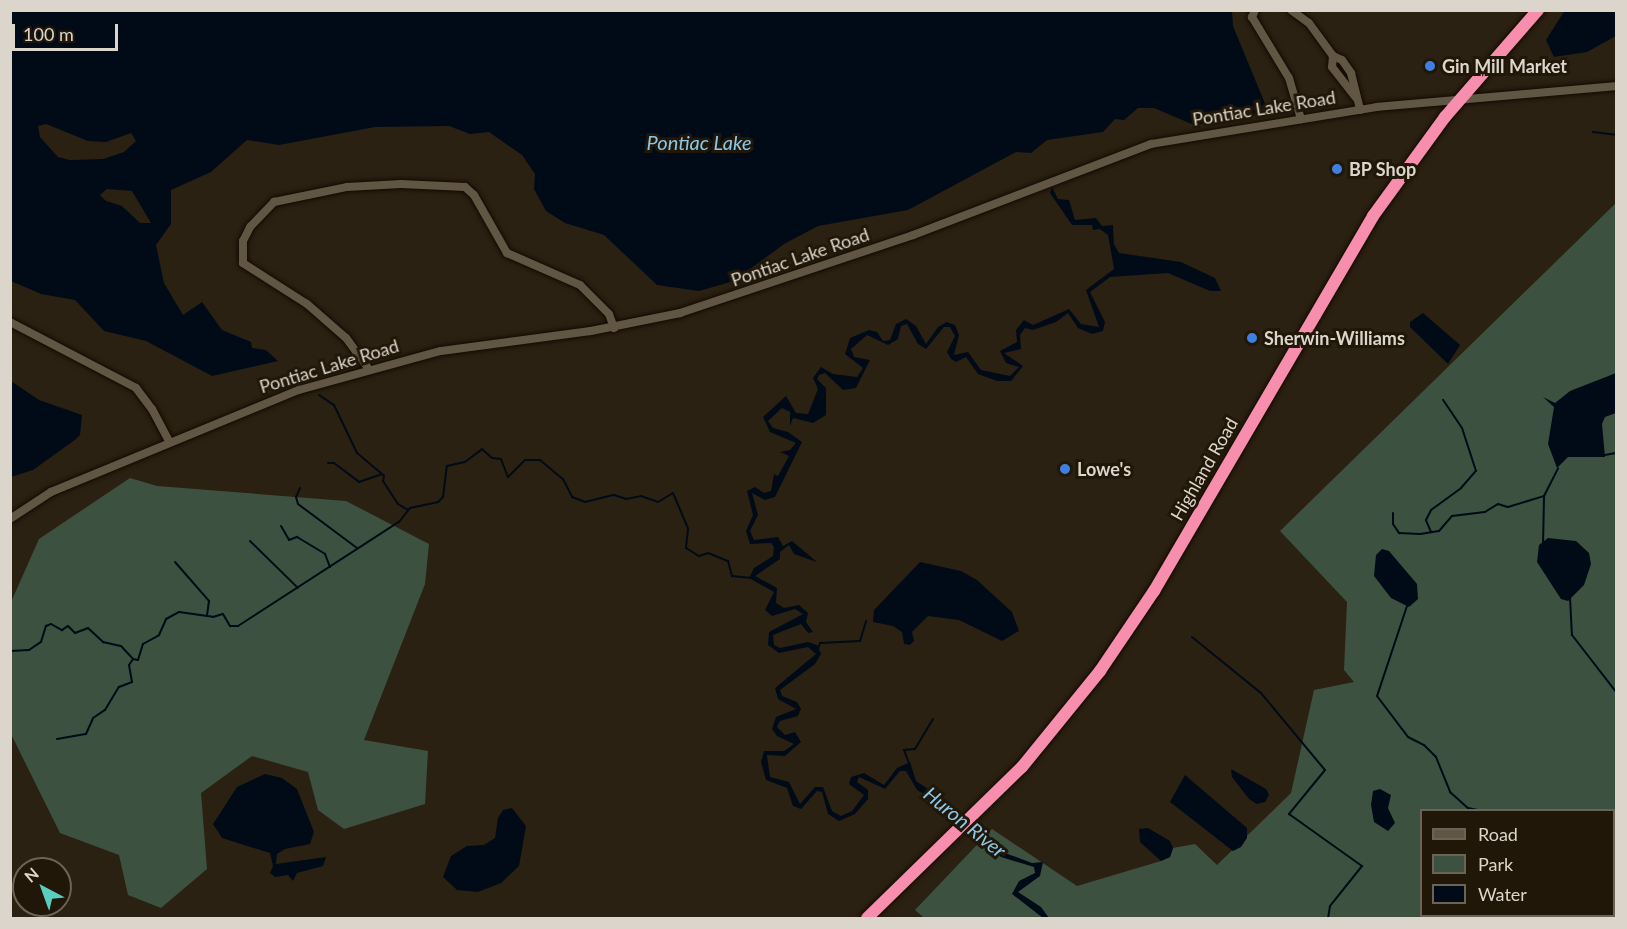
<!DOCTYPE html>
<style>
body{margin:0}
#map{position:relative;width:1627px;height:929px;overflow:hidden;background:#2b2112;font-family:Lato,sans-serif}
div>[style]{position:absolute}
.green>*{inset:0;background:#3d5140}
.water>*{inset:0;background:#000b17}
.stream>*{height:2px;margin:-1px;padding:0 1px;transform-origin:1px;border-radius:1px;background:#000b17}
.roads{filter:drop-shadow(0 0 2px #130a01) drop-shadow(0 0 2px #130a01)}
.minor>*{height:8px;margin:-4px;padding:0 4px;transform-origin:4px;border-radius:4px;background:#615544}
.highway>*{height:12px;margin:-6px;padding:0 6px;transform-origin:6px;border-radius:6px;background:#f78eae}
.dots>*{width:16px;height:16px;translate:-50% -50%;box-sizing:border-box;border:3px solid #211709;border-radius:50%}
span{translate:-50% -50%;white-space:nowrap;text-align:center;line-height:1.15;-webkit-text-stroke:6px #211709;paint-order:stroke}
.poi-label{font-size:18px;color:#dcd5cb;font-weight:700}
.left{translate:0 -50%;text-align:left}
.street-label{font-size:18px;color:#dcd5cb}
.water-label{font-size:20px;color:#8ac8ea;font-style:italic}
.frame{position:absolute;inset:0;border:12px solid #dcd5cb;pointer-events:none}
.legend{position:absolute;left:1420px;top:809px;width:195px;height:108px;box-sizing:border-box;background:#211709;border:2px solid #6c6357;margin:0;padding:8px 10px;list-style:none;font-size:18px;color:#dcd5cb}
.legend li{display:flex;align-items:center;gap:12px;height:30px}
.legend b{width:30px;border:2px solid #6c6357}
.north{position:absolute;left:12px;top:857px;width:60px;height:60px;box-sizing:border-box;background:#211709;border:2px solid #6c6357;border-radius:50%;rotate:319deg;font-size:16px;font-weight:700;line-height:24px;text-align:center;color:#dcd5cb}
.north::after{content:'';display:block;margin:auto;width:21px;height:27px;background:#59cebe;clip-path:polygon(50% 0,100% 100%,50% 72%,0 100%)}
.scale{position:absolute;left:12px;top:24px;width:106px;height:27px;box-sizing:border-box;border:3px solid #dcd5cb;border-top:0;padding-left:8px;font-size:18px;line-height:21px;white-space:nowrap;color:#dcd5cb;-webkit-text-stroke:4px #211709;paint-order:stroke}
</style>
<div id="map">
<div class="green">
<i style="clip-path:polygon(evenodd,1616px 203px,1616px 918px,924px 918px,915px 910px,992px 829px,1077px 886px,1161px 861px,1170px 857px,1173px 848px,1195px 844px,1217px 865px,1291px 793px,1314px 690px,1354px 682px,1344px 670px,1347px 602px,1280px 531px,1616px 203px,1422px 810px,1614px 810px,1614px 916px,1422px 916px,1422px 810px)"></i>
<i style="clip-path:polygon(130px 478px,157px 486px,346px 501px,429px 544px,425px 584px,364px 740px,428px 751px,425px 804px,344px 829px,318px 810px,308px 772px,252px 756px,201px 793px,207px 869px,161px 908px,128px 895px,119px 855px,60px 833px,11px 734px,11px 602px,39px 539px)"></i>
</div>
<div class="water">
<i style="clip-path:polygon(1565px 10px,1616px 11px,1616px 36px,1587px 52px,1554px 57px,1546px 40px)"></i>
<i style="clip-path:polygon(evenodd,10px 11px,1232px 11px,1233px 26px,1266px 106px,1252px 117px,1194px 125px,1154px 108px,1138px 108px,1124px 120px,1115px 119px,1103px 132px,1047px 140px,1031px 153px,1016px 152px,908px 210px,818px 226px,784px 244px,734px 281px,699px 291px,657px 285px,604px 235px,565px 223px,546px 211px,534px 189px,535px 174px,522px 155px,489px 132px,470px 134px,449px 126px,375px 127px,279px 145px,247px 140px,211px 172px,171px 190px,171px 224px,156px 245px,164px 283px,183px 315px,202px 302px,222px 330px,251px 342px,252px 348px,266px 350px,278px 361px,212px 376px,146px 341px,104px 331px,75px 300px,41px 294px,11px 281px,10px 11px,46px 124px,88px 141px,106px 142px,131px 133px,136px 141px,124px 152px,103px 159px,70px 160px,58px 157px,40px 137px,38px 126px,46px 124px,10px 11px,107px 189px,132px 191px,151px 223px,140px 223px,122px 206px,106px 201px,100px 195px,107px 189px)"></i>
<i style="clip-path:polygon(1052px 187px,1058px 199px,1069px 200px,1075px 220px,1096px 218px,1102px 226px,1113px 225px,1114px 244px,1119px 253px,1181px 262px,1215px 278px,1221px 291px,1210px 291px,1168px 273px,1110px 277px,1090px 292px,1105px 322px,1103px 331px,1092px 334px,1078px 328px,1068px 313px,1056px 322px,1033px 330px,1025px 328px,1020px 335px,1021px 349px,1004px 353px,1023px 366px,1011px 381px,997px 381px,978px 374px,966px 357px,956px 362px,951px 359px,947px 352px,955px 336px,950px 327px,944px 327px,926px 349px,918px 344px,907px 324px,901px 326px,898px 339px,888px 345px,867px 335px,851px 349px,854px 357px,870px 360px,856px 388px,843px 390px,825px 373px,819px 375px,817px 379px,826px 388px,826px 415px,813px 423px,793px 418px,790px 426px,790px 412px,782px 408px,768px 421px,773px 428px,788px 432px,802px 442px,775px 497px,765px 500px,752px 493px,758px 515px,750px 531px,754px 540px,778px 537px,783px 546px,792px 541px,817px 562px,794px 554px,789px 545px,780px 552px,780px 559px,755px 576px,777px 588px,776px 603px,784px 608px,799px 605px,808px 613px,806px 622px,813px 632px,808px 633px,801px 624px,773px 635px,774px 645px,780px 648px,808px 642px,817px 645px,821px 654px,815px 664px,780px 690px,782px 696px,797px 702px,801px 709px,798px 716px,780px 721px,777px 727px,785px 735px,795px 732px,801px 742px,785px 756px,767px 755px,770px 777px,789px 782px,800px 804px,815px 787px,823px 787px,832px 811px,841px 816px,852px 811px,864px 795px,849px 784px,851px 777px,864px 773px,884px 785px,897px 768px,910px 762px,916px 781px,946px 801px,1005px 853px,1032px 863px,1043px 862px,1040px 876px,1018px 892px,1041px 907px,1049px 918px,1043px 918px,1012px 894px,1019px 881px,1035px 873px,1034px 867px,1001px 857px,944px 806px,917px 790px,906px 771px,900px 771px,885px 789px,859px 777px,857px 782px,868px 790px,868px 799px,855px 814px,839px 821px,828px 814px,822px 792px,817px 791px,801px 809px,793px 806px,787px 788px,766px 780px,761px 762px,764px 751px,784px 751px,794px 744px,777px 736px,772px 729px,776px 717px,796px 709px,778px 699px,775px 688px,816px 654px,808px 647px,779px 653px,768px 645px,769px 632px,803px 614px,795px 609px,772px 616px,765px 610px,774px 592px,749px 578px,754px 568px,773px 556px,774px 547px,771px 543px,750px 544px,746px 531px,753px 515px,747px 491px,755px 487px,764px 493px,771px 491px,774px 474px,778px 476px,789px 456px,780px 452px,790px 450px,796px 443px,770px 432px,763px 417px,786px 396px,796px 413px,808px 414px,818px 389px,813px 378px,821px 367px,833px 374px,857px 377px,863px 368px,845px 354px,850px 338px,869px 330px,877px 332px,883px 341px,890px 340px,896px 324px,906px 319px,916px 326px,926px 344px,938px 327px,947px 322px,955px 325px,959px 335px,954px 355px,968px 352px,981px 370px,1010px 376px,1019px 367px,1006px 363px,1000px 351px,1017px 342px,1016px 330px,1024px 320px,1033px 325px,1069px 309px,1081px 324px,1099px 327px,1086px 290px,1114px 269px,1108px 235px,1100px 229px,1093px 230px,1092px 225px,1072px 225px,1050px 193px)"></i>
<i style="clip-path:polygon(1423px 313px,1460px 345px,1448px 364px,1410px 327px,1410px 322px)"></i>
<i style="clip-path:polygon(1616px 373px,1616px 413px,1605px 417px,1602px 424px,1605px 457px,1568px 457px,1557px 468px,1548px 444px,1554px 407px,1543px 397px,1555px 403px,1570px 391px)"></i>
<i style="clip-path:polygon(11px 381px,39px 400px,82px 415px,80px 435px,76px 439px,33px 470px,11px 477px)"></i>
<i style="clip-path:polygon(1548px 538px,1576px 541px,1589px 553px,1591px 564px,1584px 585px,1568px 601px,1561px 599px,1537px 562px,1539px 545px)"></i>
<i style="clip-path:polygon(1382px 549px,1389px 551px,1417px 584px,1418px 599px,1409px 607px,1391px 598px,1374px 576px,1376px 555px)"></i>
<i style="clip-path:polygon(920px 562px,961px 571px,977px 580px,1012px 612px,1019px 631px,1002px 641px,959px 620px,928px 616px,912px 632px,914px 641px,910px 645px,904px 644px,902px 632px,893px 626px,873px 622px,874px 610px)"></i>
<i style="clip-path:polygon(1231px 769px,1266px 789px,1269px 795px,1265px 802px,1257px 804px,1249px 799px,1232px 777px)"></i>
<i style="clip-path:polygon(265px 774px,282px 778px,297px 789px,314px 832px,310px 844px,285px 849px,277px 854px,276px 864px,326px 857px,323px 866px,297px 873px,293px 881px,288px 875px,275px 877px,270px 873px,273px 866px,270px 853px,222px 838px,213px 824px,237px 787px)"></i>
<i style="clip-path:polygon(1185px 775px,1247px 828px,1247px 838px,1241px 847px,1233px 851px,1170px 802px)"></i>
<i style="clip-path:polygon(1380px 789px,1391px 795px,1388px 808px,1395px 823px,1388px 831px,1374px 822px,1371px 805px,1373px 791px)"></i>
<i style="clip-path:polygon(512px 808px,526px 826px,519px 866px,501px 883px,478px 892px,457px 890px,443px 877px,451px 856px,467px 846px,484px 845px,495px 838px,498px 818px,503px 810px)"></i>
<i style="clip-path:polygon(1148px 828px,1170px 841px,1173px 848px,1170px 857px,1161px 861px,1140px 842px,1139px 829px)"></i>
</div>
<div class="stream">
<i style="left:1593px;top:132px;width:23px;rotate:7deg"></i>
<i style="left:319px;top:395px;width:18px;rotate:34deg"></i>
<i style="left:334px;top:405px;width:53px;rotate:64.4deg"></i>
<i style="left:357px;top:453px;width:35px;rotate:40deg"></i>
<i style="left:384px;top:476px;width:5px;rotate:101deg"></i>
<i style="left:383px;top:481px;width:27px;rotate:57deg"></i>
<i style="left:398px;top:504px;width:12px;rotate:31deg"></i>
<i style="left:1605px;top:455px;width:11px;rotate:-10deg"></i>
<i style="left:328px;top:463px;width:6px"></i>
<i style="left:334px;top:463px;width:31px;rotate:37deg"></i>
<i style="left:359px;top:482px;width:24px;rotate:-19deg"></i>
<i style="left:300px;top:488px;width:10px;rotate:114deg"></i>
<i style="left:296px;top:497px;width:7px;rotate:74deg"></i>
<i style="left:298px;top:504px;width:74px;rotate:36.7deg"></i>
<i style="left:1393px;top:513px;width:11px;rotate:90deg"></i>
<i style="left:1393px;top:524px;width:11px;rotate:56deg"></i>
<i style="left:1399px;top:533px;width:21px;rotate:3deg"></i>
<i style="left:1420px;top:534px;width:19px;rotate:-9deg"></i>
<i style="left:1439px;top:531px;width:20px;rotate:-49deg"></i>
<i style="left:1452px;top:516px;width:33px;rotate:-7deg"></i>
<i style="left:1485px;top:512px;width:15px;rotate:-32deg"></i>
<i style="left:1498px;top:504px;width:10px;rotate:17deg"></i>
<i style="left:1508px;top:507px;width:38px;rotate:-17deg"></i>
<i style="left:281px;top:526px;width:16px;rotate:60deg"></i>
<i style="left:289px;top:540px;width:9px;rotate:-21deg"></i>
<i style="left:297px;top:537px;width:33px;rotate:31deg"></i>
<i style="left:325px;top:554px;width:14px;rotate:69deg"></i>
<i style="left:1431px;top:532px;width:13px;rotate:-113deg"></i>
<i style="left:1426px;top:520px;width:11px;rotate:-63deg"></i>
<i style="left:1431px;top:510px;width:37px;rotate:-36deg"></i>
<i style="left:1461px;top:488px;width:23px;rotate:-49deg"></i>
<i style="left:1476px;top:471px;width:45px;rotate:-108deg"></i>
<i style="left:1462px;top:428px;width:34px;rotate:-124deg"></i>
<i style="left:250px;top:541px;width:67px;rotate:44.4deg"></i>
<i style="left:1543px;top:545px;width:49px;rotate:-88.8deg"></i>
<i style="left:1544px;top:496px;width:31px;rotate:-63deg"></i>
<i style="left:175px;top:562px;width:52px;rotate:48.9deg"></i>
<i style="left:209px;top:601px;width:14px;rotate:98deg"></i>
<i style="left:1570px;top:598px;width:37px;rotate:87deg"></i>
<i style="left:1572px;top:635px;width:72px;rotate:52.3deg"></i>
<i style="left:1407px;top:606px;width:95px;rotate:108.4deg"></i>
<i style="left:1377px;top:696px;width:51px;rotate:52.9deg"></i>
<i style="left:1408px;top:737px;width:18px;rotate:27deg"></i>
<i style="left:1424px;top:745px;width:17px;rotate:45deg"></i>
<i style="left:1436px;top:757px;width:38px;rotate:68deg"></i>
<i style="left:1450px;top:792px;width:24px;rotate:42deg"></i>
<i style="left:1468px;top:808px;width:10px;rotate:11deg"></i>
<i style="left:1192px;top:637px;width:89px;rotate:39.1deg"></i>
<i style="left:1261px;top:693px;width:100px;rotate:50.3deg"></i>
<i style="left:1325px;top:770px;width:57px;rotate:129.3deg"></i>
<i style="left:1289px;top:814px;width:90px;rotate:35.5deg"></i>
<i style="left:1362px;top:866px;width:51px;rotate:128.7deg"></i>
<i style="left:1330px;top:906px;width:12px;rotate:99deg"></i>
<i style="left:818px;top:649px;width:6px;rotate:-72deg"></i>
<i style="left:820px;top:643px;width:40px;rotate:-2.9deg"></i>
<i style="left:860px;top:641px;width:21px;rotate:-73deg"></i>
<i style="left:10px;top:651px;width:19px;rotate:-3deg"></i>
<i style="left:29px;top:650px;width:14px;rotate:-34deg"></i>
<i style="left:41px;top:642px;width:17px;rotate:-73deg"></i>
<i style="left:46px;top:626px;width:5px;rotate:-22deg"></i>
<i style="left:51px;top:624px;width:13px;rotate:29deg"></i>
<i style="left:62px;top:630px;width:7px;rotate:-34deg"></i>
<i style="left:68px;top:626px;width:10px;rotate:45deg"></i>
<i style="left:75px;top:633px;width:14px;rotate:-21deg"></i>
<i style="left:88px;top:628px;width:21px;rotate:43deg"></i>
<i style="left:103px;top:642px;width:18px;rotate:13deg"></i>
<i style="left:121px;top:646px;width:18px;rotate:47deg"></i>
<i style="left:133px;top:659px;width:5px;rotate:11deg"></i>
<i style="left:138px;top:660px;width:17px;rotate:-73deg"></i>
<i style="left:143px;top:644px;width:18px;rotate:-29deg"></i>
<i style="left:159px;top:635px;width:17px;rotate:-66deg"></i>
<i style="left:166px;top:619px;width:15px;rotate:-28deg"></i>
<i style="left:179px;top:612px;width:34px;rotate:8deg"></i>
<i style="left:213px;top:617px;width:10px;rotate:-17deg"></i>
<i style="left:223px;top:614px;width:14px;rotate:60deg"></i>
<i style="left:230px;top:626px;width:8px"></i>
<i style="left:238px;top:626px;width:192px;rotate:-32.9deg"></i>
<i style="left:399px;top:522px;width:18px;rotate:-52deg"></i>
<i style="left:410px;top:508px;width:29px;rotate:-12deg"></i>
<i style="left:438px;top:502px;width:7px;rotate:-45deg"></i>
<i style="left:443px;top:497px;width:31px;rotate:-83deg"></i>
<i style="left:447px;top:466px;width:18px;rotate:-13deg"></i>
<i style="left:465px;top:462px;width:21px;rotate:-37deg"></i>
<i style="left:482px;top:449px;width:13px;rotate:42deg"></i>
<i style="left:492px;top:458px;width:9px;rotate:6deg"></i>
<i style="left:501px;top:459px;width:19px;rotate:69deg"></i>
<i style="left:508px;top:477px;width:24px;rotate:-45deg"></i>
<i style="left:525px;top:460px;width:15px"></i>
<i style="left:540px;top:460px;width:30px;rotate:40deg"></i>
<i style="left:563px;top:479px;width:20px;rotate:63deg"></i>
<i style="left:572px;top:497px;width:14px;rotate:21deg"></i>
<i style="left:585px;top:502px;width:30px;rotate:-14deg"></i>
<i style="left:614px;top:495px;width:13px;rotate:18deg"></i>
<i style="left:626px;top:499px;width:15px;rotate:-11deg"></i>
<i style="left:641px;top:496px;width:18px;rotate:19deg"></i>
<i style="left:658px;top:502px;width:17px;rotate:-31deg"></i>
<i style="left:673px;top:493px;width:39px;rotate:67deg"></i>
<i style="left:688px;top:529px;width:19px;rotate:96deg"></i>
<i style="left:686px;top:548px;width:15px;rotate:32deg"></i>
<i style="left:699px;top:556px;width:9px;rotate:-18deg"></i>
<i style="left:708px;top:553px;width:22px;rotate:22deg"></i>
<i style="left:728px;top:561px;width:16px;rotate:75deg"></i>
<i style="left:732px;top:576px;width:20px;rotate:6deg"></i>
<i style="left:57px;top:739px;width:29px;rotate:-10deg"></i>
<i style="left:86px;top:734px;width:17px;rotate:-66deg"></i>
<i style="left:93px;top:718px;width:14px;rotate:-34deg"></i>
<i style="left:105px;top:710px;width:27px;rotate:-59deg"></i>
<i style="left:119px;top:687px;width:14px;rotate:-21deg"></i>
<i style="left:132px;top:682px;width:17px;rotate:-100deg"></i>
<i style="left:129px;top:665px;width:7px;rotate:-56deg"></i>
<i style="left:909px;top:763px;width:14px;rotate:-111deg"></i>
<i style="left:904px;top:750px;width:11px;rotate:-5deg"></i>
<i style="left:915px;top:749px;width:35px;rotate:-59deg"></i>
<i style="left:1616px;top:854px;width:1px;rotate:90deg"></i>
<i style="left:1614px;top:868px;width:5px;rotate:-68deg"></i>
<i style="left:1542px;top:916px;width:3px;rotate:45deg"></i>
<i style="left:1467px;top:918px;width:3px;rotate:-45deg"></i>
<i style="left:1577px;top:918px;width:3px;rotate:-45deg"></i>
</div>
<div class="roads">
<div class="minor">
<i style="left:1255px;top:10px;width:8px;rotate:113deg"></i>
<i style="left:1252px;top:17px;width:71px;rotate:58.8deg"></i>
<i style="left:1289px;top:78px;width:43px;rotate:73.7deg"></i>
<i style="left:1291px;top:10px;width:22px;rotate:36deg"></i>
<i style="left:1309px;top:23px;width:41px;rotate:54deg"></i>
<i style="left:1333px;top:56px;width:10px;rotate:24deg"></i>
<i style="left:1342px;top:60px;width:16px;rotate:55deg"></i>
<i style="left:1351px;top:73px;width:38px;rotate:76deg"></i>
<i style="left:1333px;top:56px;width:11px;rotate:95deg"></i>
<i style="left:1332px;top:67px;width:39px;rotate:52deg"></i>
<i style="left:10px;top:322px;width:142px;rotate:27.6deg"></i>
<i style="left:136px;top:388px;width:26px;rotate:53deg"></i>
<i style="left:152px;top:409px;width:36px;rotate:62deg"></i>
<i style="left:368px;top:368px;width:37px;rotate:-126deg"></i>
<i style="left:346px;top:338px;width:52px;rotate:-138.9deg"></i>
<i style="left:307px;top:304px;width:76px;rotate:-147.4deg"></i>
<i style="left:243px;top:263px;width:22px;rotate:-90deg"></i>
<i style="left:243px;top:241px;width:16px;rotate:-63deg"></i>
<i style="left:250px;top:227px;width:35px;rotate:-46deg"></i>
<i style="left:274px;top:202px;width:75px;rotate:-11.6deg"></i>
<i style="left:347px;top:187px;width:54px;rotate:-3.2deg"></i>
<i style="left:401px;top:184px;width:64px;rotate:2.7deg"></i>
<i style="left:465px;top:187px;width:12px;rotate:42deg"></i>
<i style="left:474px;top:195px;width:67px;rotate:60.4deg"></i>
<i style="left:507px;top:253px;width:80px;rotate:23.7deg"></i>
<i style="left:580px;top:285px;width:41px;rotate:45deg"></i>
<i style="left:609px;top:314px;width:15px;rotate:70deg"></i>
<i style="left:10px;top:519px;width:49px;rotate:-33.4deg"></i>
<i style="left:51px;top:492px;width:268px;rotate:-22.4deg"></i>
<i style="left:299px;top:390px;width:147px;rotate:-15.4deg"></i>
<i style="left:441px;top:351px;width:151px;rotate:-7.6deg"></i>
<i style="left:591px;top:331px;width:91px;rotate:-11.4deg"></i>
<i style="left:680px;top:313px;width:246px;rotate:-18.5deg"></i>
<i style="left:913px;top:235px;width:255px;rotate:-20.9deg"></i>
<i style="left:1151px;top:144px;width:229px;rotate:-9.3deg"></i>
<i style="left:1377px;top:107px;width:240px;rotate:-5deg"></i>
</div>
<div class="highway">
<i style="left:867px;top:918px;width:216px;rotate:-44.3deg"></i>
<i style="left:1022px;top:767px;width:124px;rotate:-50.9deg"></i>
<i style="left:1100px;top:671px;width:97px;rotate:-56deg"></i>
<i style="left:1154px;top:591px;width:434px;rotate:-59.7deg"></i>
<i style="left:1373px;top:216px;width:122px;rotate:-54deg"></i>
<i style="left:1445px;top:117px;width:142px;rotate:-49deg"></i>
</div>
</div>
<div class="dots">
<i style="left:1430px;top:66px;background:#3f7fe0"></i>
<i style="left:1337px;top:169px;background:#3f7fe0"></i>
<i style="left:1252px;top:338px;background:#3f7fe0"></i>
<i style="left:1065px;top:469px;background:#3f7fe0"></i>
</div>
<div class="poi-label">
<span class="left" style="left:1442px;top:66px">Gin Mill Market</span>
<span class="left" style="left:1349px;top:169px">BP Shop</span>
<span class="left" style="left:1264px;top:338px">Sherwin-Williams</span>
<span class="left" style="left:1077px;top:469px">Lowe's</span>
</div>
<div class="street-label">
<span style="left:1264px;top:108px;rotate:-9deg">Pontiac Lake Road</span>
<span style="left:800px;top:257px;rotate:-19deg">Pontiac Lake Road</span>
<span style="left:329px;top:366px;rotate:-17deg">Pontiac Lake Road</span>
<span style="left:1204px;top:469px;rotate:-60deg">Highland Road</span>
</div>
<div class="water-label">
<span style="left:699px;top:142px">Pontiac Lake</span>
<span style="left:965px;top:822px;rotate:39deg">Huron River</span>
</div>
<div class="frame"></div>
<ul class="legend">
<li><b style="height:8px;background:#615544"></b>Road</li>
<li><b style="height:16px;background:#3d5140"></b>Park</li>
<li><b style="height:16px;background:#000b17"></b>Water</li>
</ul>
<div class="north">N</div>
<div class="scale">100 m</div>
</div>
